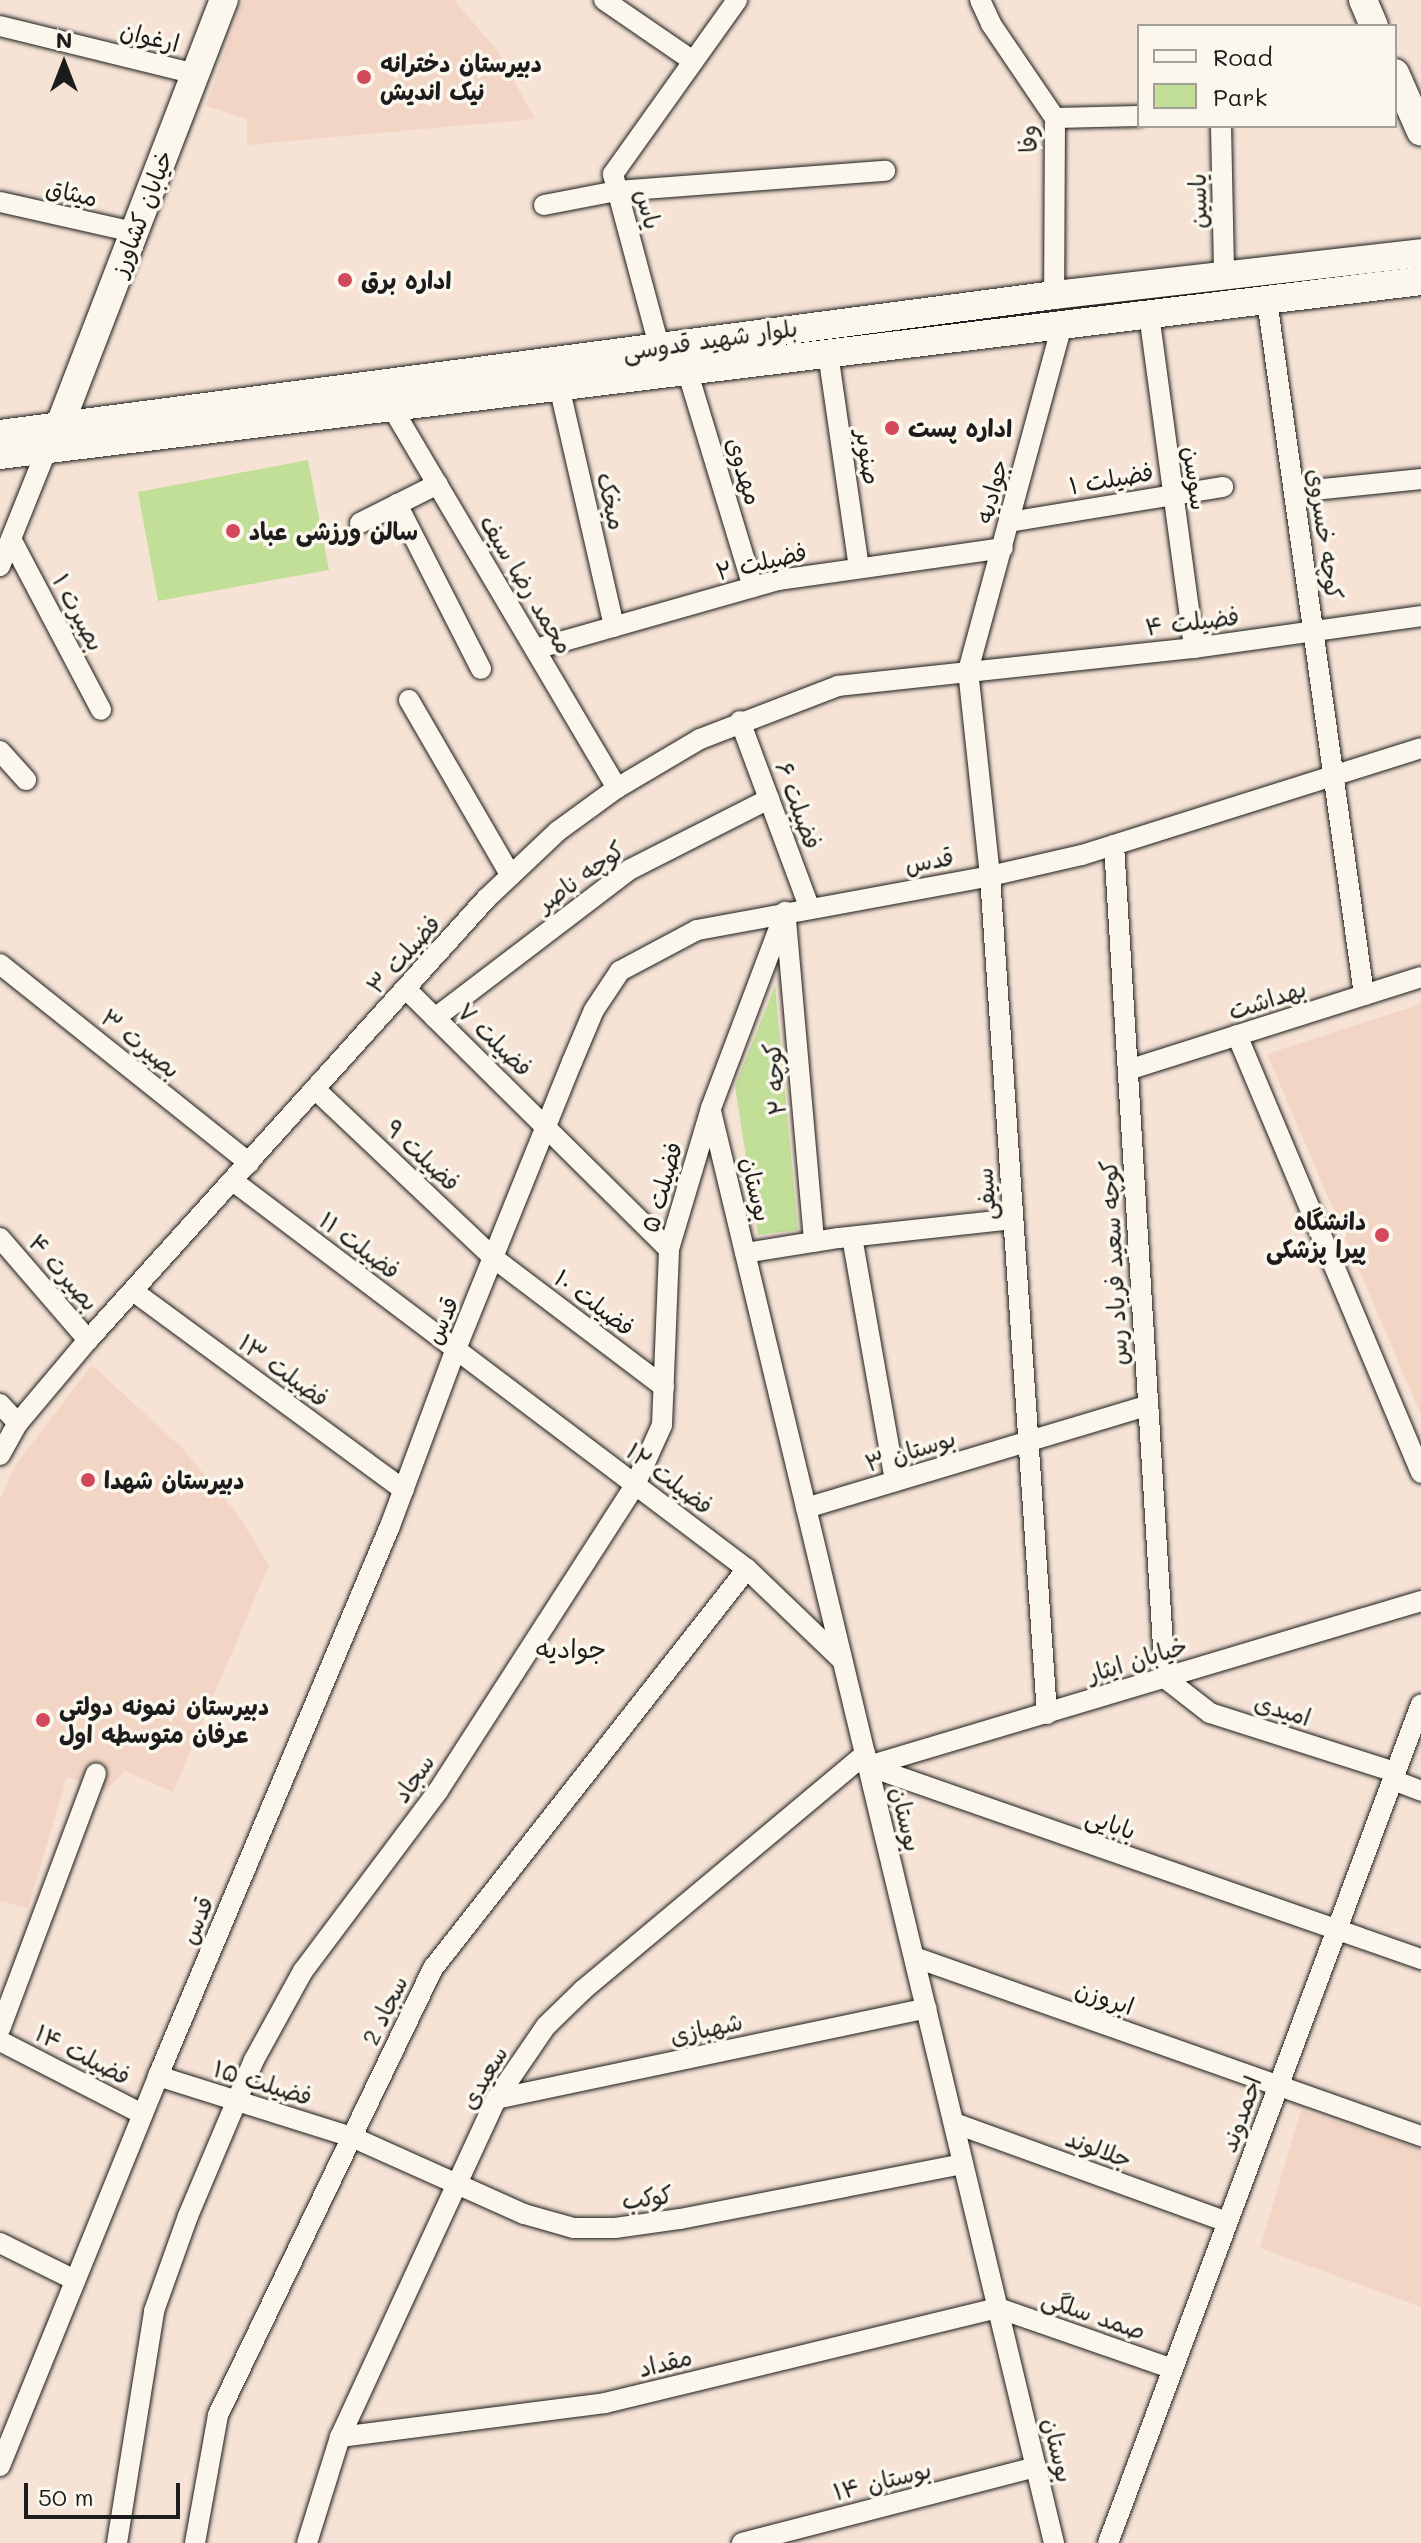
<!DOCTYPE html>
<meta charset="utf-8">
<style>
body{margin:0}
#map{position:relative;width:1421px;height:2543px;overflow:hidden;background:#f6e3d6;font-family:Mali,"Playpen Sans Arabic",sans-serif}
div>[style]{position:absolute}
.built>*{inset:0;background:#f3d5c6}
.green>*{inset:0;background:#c1df97}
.roads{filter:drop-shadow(0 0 2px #1c1c1c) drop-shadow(0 0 2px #1c1c1c)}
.street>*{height:20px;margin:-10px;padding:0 10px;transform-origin:10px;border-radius:10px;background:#fbf7ec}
.secondary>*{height:28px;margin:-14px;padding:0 14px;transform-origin:14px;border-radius:14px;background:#fbf7ec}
.dots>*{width:22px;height:22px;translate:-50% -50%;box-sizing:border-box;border:4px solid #fbf7ec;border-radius:50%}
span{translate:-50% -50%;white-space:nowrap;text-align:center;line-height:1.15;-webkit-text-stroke:7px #fbf7ec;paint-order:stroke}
.street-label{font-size:24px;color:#1c1c1c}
.poi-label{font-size:24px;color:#1c1c1c;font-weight:700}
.left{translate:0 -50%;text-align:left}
.right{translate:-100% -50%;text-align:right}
.neighbourhood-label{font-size:26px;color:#1c1c1c}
.legend{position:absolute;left:1137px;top:24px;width:260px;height:104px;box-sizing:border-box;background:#fbf7ec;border:2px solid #a29f99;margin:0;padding:10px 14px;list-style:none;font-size:24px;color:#1c1c1c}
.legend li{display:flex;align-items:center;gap:16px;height:40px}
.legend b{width:40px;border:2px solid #a29f99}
.north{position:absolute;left:24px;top:24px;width:80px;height:80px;-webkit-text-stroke:6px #fbf7ec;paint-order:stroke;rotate:0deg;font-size:22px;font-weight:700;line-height:32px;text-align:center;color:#1c1c1c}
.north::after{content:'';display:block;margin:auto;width:28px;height:36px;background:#1c1c1c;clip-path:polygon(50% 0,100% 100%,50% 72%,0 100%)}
.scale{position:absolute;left:24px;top:2483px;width:156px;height:36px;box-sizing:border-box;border:4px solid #1c1c1c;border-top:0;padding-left:10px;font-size:24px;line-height:28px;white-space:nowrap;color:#1c1c1c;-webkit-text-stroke:6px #fbf7ec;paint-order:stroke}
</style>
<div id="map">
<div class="built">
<i style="clip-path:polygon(243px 0,454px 0,497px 50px,535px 119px,247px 145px,247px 119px,206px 106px)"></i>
<i style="clip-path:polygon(1421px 1004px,1421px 1415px,1267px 1054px)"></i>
<i style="clip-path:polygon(92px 1365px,182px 1448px,236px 1512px,269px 1565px,173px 1792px,125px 1771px,105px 1791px,67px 1777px,28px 1908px,0 1901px,0 1499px,16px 1464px)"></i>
<i style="clip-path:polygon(1301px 2110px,1421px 2149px,1421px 2307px,1260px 2248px)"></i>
</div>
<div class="green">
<i style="clip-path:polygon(308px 460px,329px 570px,158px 601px,138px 492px)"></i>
<i style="clip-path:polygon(775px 986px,798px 1230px,758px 1235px,735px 1086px)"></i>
</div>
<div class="roads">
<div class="street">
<i style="left:604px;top:0;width:108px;rotate:34.4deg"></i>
<i style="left:980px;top:0;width:26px;rotate:65deg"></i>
<i style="left:991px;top:24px;width:114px;rotate:55.8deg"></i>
<i style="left:1055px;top:118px;width:177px;rotate:90.3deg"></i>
<i style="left:0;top:26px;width:201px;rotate:13.8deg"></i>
<i style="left:1055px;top:118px;width:84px;rotate:-1.4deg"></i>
<i style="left:1221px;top:126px;width:149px;rotate:88.8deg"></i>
<i style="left:0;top:202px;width:136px;rotate:12.7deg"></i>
<i style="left:544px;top:205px;width:74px;rotate:-10.9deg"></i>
<i style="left:617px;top:191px;width:269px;rotate:-4.3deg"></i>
<i style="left:1267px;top:300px;width:702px;rotate:82.05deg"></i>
<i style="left:1149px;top:314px;width:337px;rotate:82.3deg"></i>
<i style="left:659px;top:346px;width:178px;rotate:-105deg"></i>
<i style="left:613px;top:174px;width:214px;rotate:-54.5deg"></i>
<i style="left:828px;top:353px;width:217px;rotate:81.8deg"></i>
<i style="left:687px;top:370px;width:227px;rotate:73.1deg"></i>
<i style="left:559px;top:386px;width:247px;rotate:77.1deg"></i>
<i style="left:391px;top:406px;width:444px;rotate:59.4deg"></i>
<i style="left:1294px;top:492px;width:128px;rotate:-5.8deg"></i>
<i style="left:397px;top:504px;width:185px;rotate:63deg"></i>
<i style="left:1009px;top:522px;width:217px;rotate:-9.3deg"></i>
<i style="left:360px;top:523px;width:87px;rotate:-26.6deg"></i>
<i style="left:11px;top:539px;width:193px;rotate:62.2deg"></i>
<i style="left:0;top:566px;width:126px;rotate:-68.1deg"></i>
<i style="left:536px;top:649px;width:253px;rotate:-15.9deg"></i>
<i style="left:779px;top:580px;width:226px;rotate:-8.1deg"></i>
<i style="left:409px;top:700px;width:203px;rotate:59.9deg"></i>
<i style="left:740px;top:721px;width:198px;rotate:69.6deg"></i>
<i style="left:0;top:751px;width:39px;rotate:48deg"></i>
<i style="left:1114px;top:845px;width:835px;rotate:86.5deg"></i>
<i style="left:1165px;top:1678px;width:57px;rotate:37.9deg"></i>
<i style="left:1210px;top:1713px;width:194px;rotate:17.7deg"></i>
<i style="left:786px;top:920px;width:323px;rotate:85deg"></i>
<i style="left:0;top:964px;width:319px;rotate:38.6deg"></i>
<i style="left:407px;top:990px;width:368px;rotate:44.7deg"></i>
<i style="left:435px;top:1018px;width:244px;rotate:-37.3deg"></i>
<i style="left:629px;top:870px;width:157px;rotate:-26.9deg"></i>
<i style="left:1237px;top:1035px;width:475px;rotate:67.2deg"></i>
<i style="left:1128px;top:1070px;width:307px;rotate:-17.6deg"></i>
<i style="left:316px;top:1090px;width:246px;rotate:43.4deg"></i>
<i style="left:495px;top:1259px;width:212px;rotate:37.1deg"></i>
<i style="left:711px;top:1111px;width:1473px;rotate:76.53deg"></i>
<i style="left:233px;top:1181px;width:644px;rotate:37.05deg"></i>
<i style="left:747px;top:1569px;width:132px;rotate:43.8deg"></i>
<i style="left:852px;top:1237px;width:248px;rotate:80deg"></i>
<i style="left:0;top:1238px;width:135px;rotate:49.2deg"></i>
<i style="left:745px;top:1253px;width:95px;rotate:-9.1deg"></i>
<i style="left:839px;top:1238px;width:175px;rotate:-6.2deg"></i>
<i style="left:133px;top:1291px;width:336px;rotate:36.3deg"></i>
<i style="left:0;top:1404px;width:26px;rotate:47deg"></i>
<i style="left:0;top:1455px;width:37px;rotate:-61deg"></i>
<i style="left:18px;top:1423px;width:109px;rotate:-49.9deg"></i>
<i style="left:88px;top:1340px;width:594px;rotate:-47.93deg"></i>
<i style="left:486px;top:899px;width:99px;rotate:-43.4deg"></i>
<i style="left:558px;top:831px;width:73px;rotate:-36.1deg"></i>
<i style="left:617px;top:788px;width:96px;rotate:-30.6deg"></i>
<i style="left:700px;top:739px;width:148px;rotate:-21deg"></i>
<i style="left:838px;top:686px;width:358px;rotate:-6.1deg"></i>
<i style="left:1194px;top:648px;width:229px;rotate:-8deg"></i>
<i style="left:806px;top:1508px;width:356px;rotate:-16.7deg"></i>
<i style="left:1047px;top:1714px;width:840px;rotate:-93.89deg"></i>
<i style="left:990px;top:876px;width:206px;rotate:-96.1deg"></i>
<i style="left:968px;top:671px;width:359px;rotate:-74.8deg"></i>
<i style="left:868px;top:1766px;width:586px;rotate:19.24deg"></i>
<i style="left:868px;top:1766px;width:577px;rotate:-16.61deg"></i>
<i style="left:1393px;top:1780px;width:30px;rotate:21deg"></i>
<i style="left:914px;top:1957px;width:538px;rotate:19.45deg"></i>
<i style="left:0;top:2029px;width:273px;rotate:-69.4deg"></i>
<i style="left:0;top:2041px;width:160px;rotate:27.2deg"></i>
<i style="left:158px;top:2076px;width:203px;rotate:17.5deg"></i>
<i style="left:352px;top:2137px;width:188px;rotate:24.1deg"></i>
<i style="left:524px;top:2214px;width:51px;rotate:15.9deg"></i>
<i style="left:573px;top:2228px;width:42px"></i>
<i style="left:615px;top:2228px;width:66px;rotate:-7.9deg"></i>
<i style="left:680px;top:2219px;width:288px;rotate:-11deg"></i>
<i style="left:496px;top:2099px;width:440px;rotate:-11.9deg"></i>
<i style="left:954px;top:2123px;width:291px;rotate:19.9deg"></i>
<i style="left:0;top:2243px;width:84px;rotate:26.3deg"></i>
<i style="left:340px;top:2437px;width:267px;rotate:-7.3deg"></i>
<i style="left:605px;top:2403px;width:404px;rotate:-13.6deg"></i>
<i style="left:998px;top:2308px;width:185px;rotate:19.2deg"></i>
<i style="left:0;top:2466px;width:421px;rotate:-67.9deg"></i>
<i style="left:158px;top:2076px;width:597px;rotate:-67.13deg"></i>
<i style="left:390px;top:1526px;width:189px;rotate:-69.6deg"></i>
<i style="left:456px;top:1349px;width:310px;rotate:-68deg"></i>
<i style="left:572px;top:1062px;width:56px;rotate:-67.1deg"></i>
<i style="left:594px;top:1010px;width:47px;rotate:-56.3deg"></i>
<i style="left:620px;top:971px;width:87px;rotate:-28deg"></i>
<i style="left:697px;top:930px;width:298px;rotate:-10.4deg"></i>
<i style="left:990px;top:876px;width:94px;rotate:-12.9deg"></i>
<i style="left:1082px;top:855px;width:355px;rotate:-17.5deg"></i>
<i style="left:117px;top:2543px;width:235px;rotate:-80.9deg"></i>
<i style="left:154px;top:2311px;width:101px;rotate:-70.3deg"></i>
<i style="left:188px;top:2216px;width:169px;rotate:-67.1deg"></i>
<i style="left:254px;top:2060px;width:102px;rotate:-61.2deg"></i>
<i style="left:303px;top:1971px;width:225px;rotate:-53.1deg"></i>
<i style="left:438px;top:1791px;width:364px;rotate:-57.2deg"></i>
<i style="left:635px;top:1485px;width:66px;rotate:-65.8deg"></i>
<i style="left:662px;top:1425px;width:176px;rotate:-87.7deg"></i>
<i style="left:669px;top:1249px;width:147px;rotate:-73.4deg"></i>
<i style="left:711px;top:1108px;width:210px;rotate:-69.3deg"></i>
<i style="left:195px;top:2543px;width:130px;rotate:-79.8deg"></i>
<i style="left:218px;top:2415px;width:497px;rotate:-64.3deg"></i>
<i style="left:434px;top:1967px;width:506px;rotate:-51.82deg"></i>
<i style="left:307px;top:2543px;width:111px;rotate:-72.7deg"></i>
<i style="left:340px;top:2437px;width:372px;rotate:-65.2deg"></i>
<i style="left:496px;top:2099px;width:88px;rotate:-55.6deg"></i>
<i style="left:546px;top:2026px;width:52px;rotate:-44.2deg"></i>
<i style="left:583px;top:1990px;width:368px;rotate:-39.9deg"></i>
<i style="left:742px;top:2543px;width:304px;rotate:-14.5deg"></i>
<i style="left:1108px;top:2543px;width:895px;rotate:-69.54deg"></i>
</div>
<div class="secondary">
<i style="left:1363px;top:0;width:28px;rotate:67deg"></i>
<i style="left:1395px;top:73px;width:64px;rotate:66.2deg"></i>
<i style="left:59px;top:427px;width:458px;rotate:-68.9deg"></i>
<i style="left:0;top:434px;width:1063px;rotate:-7.51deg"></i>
<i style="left:1054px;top:295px;width:369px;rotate:-6.5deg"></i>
<i style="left:0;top:455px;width:1432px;rotate:-6.98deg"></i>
</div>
</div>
<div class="dots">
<i style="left:364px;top:77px;background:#d1495b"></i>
<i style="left:345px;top:280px;background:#d1495b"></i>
<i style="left:892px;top:428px;background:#d1495b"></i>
<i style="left:233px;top:531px;background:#d1495b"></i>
<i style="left:1382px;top:1235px;background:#d1495b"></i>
<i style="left:88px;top:1480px;background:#d1495b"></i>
<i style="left:43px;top:1720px;background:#d1495b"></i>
</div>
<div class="street-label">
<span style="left:150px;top:36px;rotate:14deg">ارغوان</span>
<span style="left:1027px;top:139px;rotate:-94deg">وفا</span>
<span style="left:72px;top:192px;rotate:13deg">میثاق</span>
<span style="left:1197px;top:201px;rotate:-91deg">یاسین</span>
<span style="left:649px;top:209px;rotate:75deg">یاس</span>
<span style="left:141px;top:213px;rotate:-69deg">خیابان کشاورز</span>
<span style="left:710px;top:339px;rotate:-8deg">بلوار شهید قدوسی</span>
<span style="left:869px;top:457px;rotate:82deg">صنوبر</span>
<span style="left:745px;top:471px;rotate:73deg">مهدوی</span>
<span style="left:1111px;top:478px;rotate:-10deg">فضیلت ۱</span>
<span style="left:1196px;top:478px;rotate:82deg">سوسن</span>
<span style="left:991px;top:491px;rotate:-75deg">جوادیه</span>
<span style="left:612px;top:501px;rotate:77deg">میخک</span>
<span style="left:1326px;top:534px;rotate:82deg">کوچه خسروی</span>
<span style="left:761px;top:561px;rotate:-13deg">فضیلت ۲</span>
<span style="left:527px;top:584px;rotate:59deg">محمد رضا سیف</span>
<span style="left:79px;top:612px;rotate:62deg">بصیرت ۱</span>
<span style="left:1192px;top:621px;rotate:-7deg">فضیلت ۴</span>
<span style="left:799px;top:805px;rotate:70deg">فضیلت ۶</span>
<span style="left:929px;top:860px;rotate:-10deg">قدس</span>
<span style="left:580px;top:876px;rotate:-36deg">کوچه ناصر</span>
<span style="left:403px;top:954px;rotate:-48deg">فضیلت ۳</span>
<span style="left:1267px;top:999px;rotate:-18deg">بهداشت</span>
<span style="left:495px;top:1039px;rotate:44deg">فضیلت ۷</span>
<span style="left:141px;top:1043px;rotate:39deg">بصیرت ۳</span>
<span style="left:774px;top:1079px;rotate:-95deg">کوچه ۲</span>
<span style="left:423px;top:1155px;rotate:43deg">فضیلت ۹</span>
<span style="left:661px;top:1187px;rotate:-74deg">فضیلت ۵</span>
<span style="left:757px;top:1189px;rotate:77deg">بوستان</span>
<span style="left:985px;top:1194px;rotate:-94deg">سیفی</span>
<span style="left:360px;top:1245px;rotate:37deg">فضیلت ۱۱</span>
<span style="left:1113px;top:1263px;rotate:-93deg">کوچه سعید فریاد رس</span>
<span style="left:64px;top:1272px;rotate:49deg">بصیرت ۴</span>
<span style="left:595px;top:1302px;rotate:37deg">فضیلت ۱۰</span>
<span style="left:441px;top:1320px;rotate:-67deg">قدس</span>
<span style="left:284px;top:1370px;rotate:36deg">فضیلت ۱۳</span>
<span style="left:910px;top:1450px;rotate:-17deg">بوستان ۳</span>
<span style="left:670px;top:1478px;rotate:37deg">فضیلت ۱۲</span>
<span style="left:1137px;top:1659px;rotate:-17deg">خیابان ایثار</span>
<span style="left:1283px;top:1709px;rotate:18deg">امیدی</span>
<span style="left:413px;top:1778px;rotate:-55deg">سجاد</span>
<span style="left:907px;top:1819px;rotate:77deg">بوستان</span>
<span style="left:1111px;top:1823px;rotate:19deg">بابایی</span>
<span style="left:196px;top:1920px;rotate:-67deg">قدس</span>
<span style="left:1105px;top:1997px;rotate:19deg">ابروزن</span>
<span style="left:384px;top:2010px;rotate:-64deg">سجاد 2</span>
<span style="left:706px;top:2028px;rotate:-12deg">شهبازی</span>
<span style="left:83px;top:2054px;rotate:27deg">فضیلت ۱۴</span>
<span style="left:483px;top:2077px;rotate:-59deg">سعیدی</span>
<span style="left:263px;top:2082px;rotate:17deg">فضیلت ۱۵</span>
<span style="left:1240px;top:2114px;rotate:-70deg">احمدوند</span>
<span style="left:1099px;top:2148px;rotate:20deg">جلالوند</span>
<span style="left:647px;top:2197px;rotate:-8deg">کوکب</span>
<span style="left:1094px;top:2314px;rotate:19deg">صمد سلگی</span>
<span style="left:665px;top:2362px;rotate:-14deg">مقداد</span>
<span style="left:1059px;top:2450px;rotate:77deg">بوستان</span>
<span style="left:882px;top:2480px;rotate:-14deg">بوستان ۱۴</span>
</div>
<div class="poi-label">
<span class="left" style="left:380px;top:77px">دبیرستان دخترانه<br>نیک اندیش</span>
<span class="left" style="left:361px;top:280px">اداره برق</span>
<span class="left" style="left:908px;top:428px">اداره پست</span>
<span class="left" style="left:249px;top:531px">سالن ورزشی عباد</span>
<span class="right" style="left:1366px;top:1235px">دانشگاه<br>پیرا پزشکی</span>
<span class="left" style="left:104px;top:1480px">دبیرستان شهدا</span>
<span class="left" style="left:59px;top:1720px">دبیرستان نمونه دولتی<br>عرفان متوسطه اول</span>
</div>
<div class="neighbourhood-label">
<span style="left:571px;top:1649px">جوادیه</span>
</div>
<ul class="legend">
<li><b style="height:10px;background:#fbf7ec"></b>Road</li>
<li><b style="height:22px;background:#c1df97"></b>Park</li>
</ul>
<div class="north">N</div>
<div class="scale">50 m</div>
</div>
